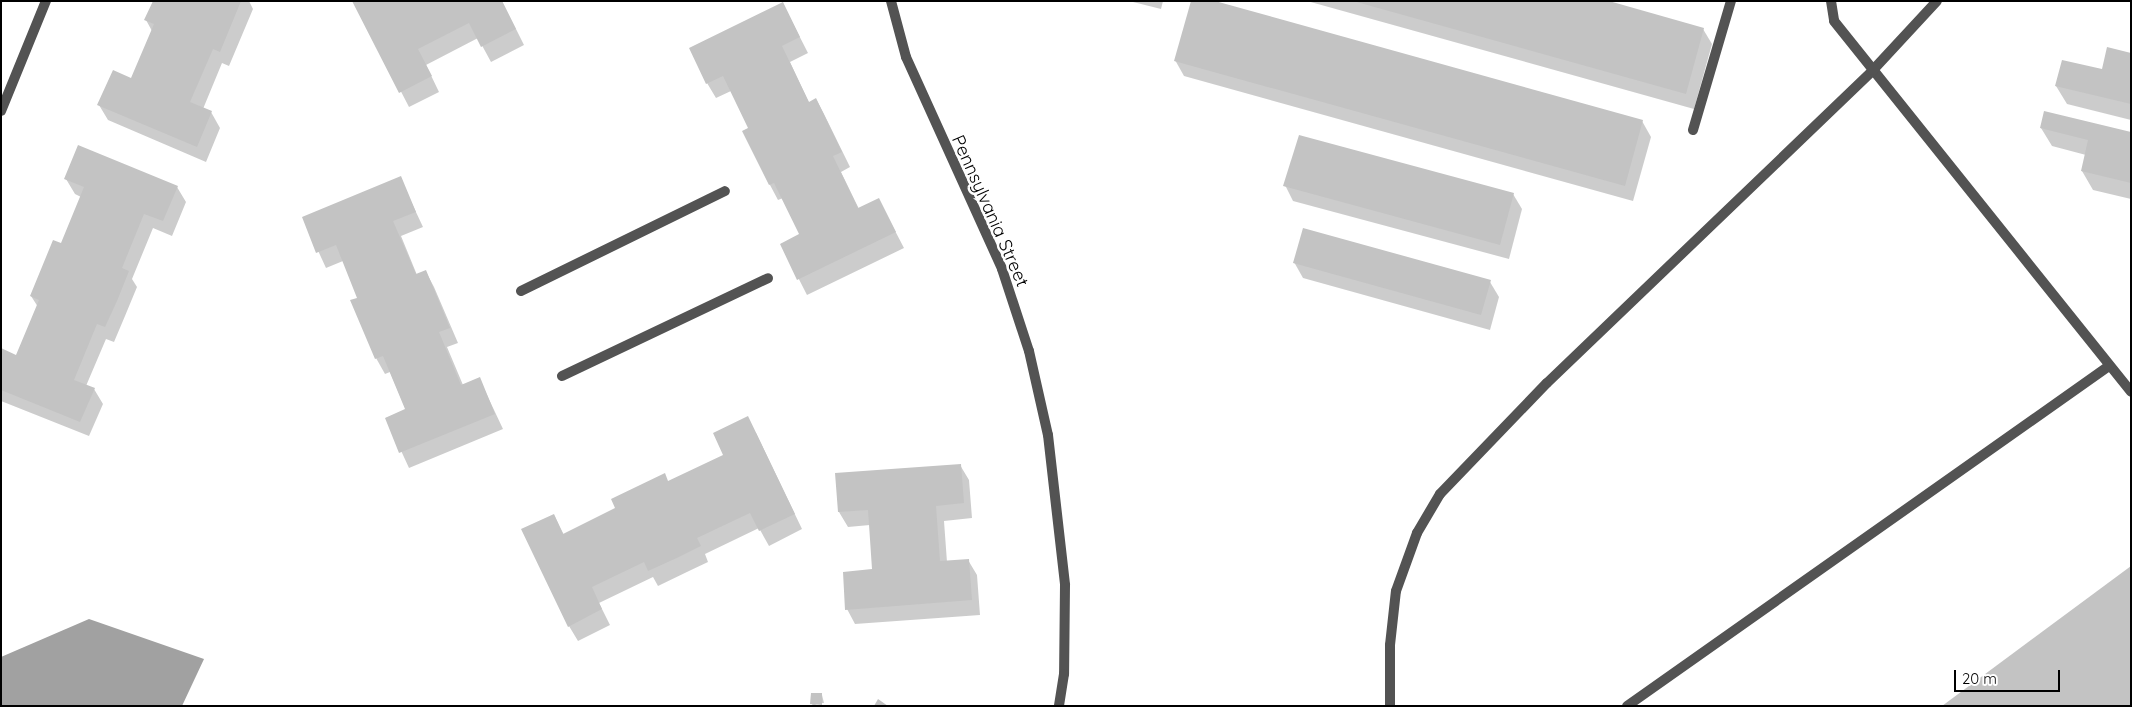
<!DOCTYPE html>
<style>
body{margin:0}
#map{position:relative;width:2132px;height:707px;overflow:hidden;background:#fff;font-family:Quicksand,sans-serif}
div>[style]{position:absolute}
.water>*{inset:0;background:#a1a1a1}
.shadow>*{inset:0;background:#0003}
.building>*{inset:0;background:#c3c3c3}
.lane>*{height:10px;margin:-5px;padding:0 5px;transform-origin:5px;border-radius:5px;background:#535353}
.street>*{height:10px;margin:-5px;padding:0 5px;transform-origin:5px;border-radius:5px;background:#535353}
span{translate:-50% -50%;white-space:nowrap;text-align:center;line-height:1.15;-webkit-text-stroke:5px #fff;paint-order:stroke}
.street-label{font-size:18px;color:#000}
.frame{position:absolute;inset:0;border:2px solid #000;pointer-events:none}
.scale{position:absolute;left:1954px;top:670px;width:106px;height:22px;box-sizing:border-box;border:2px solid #000;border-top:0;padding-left:6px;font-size:15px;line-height:18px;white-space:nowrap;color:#000;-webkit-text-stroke:4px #fff;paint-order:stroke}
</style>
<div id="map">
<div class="water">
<i style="clip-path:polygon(89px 619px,204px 659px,182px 706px,1px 706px,1px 657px)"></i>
</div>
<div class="shadow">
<i style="clip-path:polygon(154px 1px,249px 1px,253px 9px,229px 66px,222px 63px,203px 109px,211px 112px,220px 128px,206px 162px,108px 120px,99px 105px,131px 80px,152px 31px,146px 20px)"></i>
<i style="clip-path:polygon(354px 1px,502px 1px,524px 45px,491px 62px,478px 38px,426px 65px,439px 92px,409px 107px)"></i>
<i style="clip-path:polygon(1129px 1px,1163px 1px,1161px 9px)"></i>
<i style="clip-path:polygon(1307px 1px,1604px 1px,1703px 29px,1712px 44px,1694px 109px)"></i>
<i style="clip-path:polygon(783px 4px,808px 53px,790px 62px,809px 103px,816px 99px,824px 114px,850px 167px,841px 172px,859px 209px,879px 200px,904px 248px,807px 295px,781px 244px,801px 235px,783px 198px,778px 200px,770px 185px,743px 131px,750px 128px,731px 91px,716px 98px,707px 83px)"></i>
<i style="clip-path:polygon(2131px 54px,2131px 120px,2067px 104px,2056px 86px,2103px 71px)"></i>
<i style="clip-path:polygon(1175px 60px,1642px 121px,1651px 137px,1633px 201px,1184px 76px)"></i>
<i style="clip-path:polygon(2041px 128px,2131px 133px,2131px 199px,2093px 190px,2082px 171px,2086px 155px,2052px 146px)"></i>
<i style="clip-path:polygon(400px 178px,423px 227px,401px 236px,417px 275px,426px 272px,434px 287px,458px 343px,447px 347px,463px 385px,479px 378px,503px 429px,409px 468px,386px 418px,406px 410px,390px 372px,385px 374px,376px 358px,359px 299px,343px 261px,326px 268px,303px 218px)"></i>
<i style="clip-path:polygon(66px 179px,177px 187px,186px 202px,172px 236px,153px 228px,132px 279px,137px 287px,125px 316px,114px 342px,106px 339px,86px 386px,94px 389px,103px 404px,89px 436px,1px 401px,1px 350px,17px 356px,38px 307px,31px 296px,62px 245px,81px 197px,75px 194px)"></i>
<i style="clip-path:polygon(1285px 185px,1513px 194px,1522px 209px,1509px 259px,1293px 201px)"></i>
<i style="clip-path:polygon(1294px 262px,1490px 282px,1499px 297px,1490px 330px,1303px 278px)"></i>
<i style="clip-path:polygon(756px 433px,802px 529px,769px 546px,759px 528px,705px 554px,708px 562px,689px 571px,658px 586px,653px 577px,599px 603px,610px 625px,578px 641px,569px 626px,554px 515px,564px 535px,725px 455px)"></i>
<i style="clip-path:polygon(960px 465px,969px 480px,972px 518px,944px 521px,947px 562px,968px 560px,977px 575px,980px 615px,855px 624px,847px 609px,874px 571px,870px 525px,848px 527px,839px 512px,836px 475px)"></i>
<i style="clip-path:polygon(822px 695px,824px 703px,813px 703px,819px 706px,813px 706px,812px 704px)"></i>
</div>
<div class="building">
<i style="clip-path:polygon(153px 1px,241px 1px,220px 52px,213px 49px,190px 102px,212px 111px,197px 147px,97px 105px,113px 70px,131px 78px,154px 24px,144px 20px)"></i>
<i style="clip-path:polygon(352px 1px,502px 1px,516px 29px,481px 47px,469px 23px,418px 49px,432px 76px,399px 93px)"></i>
<i style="clip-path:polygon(1191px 1px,1215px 1px,1643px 120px,1625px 186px,1174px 61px)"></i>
<i style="clip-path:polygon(1353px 1px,1609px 1px,1704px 28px,1686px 94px)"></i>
<i style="clip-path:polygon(783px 2px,800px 37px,782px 46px,809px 102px,816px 98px,842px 152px,833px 156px,858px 208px,879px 198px,896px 232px,797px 280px,780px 244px,799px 234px,774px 183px,769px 185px,742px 131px,748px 128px,723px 76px,706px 84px,689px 48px)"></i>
<i style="clip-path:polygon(2107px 47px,2131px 53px,2131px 104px,2055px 86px,2062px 60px,2102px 69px)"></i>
<i style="clip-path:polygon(2044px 111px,2131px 132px,2131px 183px,2081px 171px,2088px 140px,2040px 128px)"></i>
<i style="clip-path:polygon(1299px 135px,1514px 193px,1500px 245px,1283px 186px)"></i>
<i style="clip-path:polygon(78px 145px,178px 186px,163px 221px,144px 214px,122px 268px,129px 271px,117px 301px,105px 327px,97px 324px,74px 380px,95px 388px,80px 422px,1px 390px,1px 348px,16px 355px,39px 300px,30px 296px,53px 240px,61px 243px,84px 187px,64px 179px)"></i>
<i style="clip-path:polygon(401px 176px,416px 212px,393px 221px,416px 274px,426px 270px,450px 328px,439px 332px,461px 385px,480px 377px,495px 414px,399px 453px,385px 418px,405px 409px,383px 356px,375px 359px,350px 300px,357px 298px,336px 245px,316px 253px,302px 217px)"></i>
<i style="clip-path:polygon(1303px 228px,1491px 280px,1481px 315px,1293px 263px)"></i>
<i style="clip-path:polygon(748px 416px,795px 514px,759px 531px,750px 513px,697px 538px,701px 546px,679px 557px,648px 571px,644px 562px,592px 587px,602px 609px,568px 627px,521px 529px,554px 514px,563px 534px,615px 508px,611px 499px,665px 473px,668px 481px,723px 455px,713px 433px)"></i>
<i style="clip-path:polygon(961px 464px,964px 503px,936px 506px,940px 561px,969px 559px,972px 600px,845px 610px,843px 572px,872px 569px,868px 510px,838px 512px,835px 473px)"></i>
<i style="clip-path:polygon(2131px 566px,2131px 706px,1942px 706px)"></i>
<i style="clip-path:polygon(811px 693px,822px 693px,822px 705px,810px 704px)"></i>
<i style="clip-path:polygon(878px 699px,888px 706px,874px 706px)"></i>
</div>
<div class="lane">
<i style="left:1831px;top:1px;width:20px;rotate:81deg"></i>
<i style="left:1834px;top:21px;width:475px;rotate:51.3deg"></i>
<i style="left:1693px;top:130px;width:134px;rotate:-73.6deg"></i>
<i style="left:521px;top:291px;width:227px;rotate:-26.1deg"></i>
<i style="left:562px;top:376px;width:228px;rotate:-25.4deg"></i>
<i style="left:1390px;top:706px;width:61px;rotate:-90deg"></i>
<i style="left:1390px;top:645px;width:54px;rotate:-83.7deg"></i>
<i style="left:1396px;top:591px;width:62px;rotate:-70.1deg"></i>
<i style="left:1417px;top:533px;width:45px;rotate:-59.5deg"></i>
<i style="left:1440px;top:494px;width:154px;rotate:-46.1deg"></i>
<i style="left:1547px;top:383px;width:452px;rotate:-43.8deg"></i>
<i style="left:1873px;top:70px;width:94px;rotate:-47.2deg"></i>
<i style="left:1627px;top:706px;width:590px;rotate:-35.2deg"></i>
</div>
<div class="street">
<i style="left:891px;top:1px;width:58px;rotate:75deg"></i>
<i style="left:906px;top:57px;width:233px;rotate:65.6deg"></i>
<i style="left:1002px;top:269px;width:86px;rotate:71.8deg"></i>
<i style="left:1029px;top:351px;width:86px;rotate:77.3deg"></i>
<i style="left:1048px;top:435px;width:151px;rotate:83.5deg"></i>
<i style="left:1065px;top:585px;width:89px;rotate:90.6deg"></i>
<i style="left:1064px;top:674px;width:32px;rotate:99deg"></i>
<i style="left:1px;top:111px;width:119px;rotate:-67.8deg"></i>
</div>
<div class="street-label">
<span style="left:990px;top:211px;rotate:66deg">Pennsylvania Street</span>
</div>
<div class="frame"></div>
<div class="scale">20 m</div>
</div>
